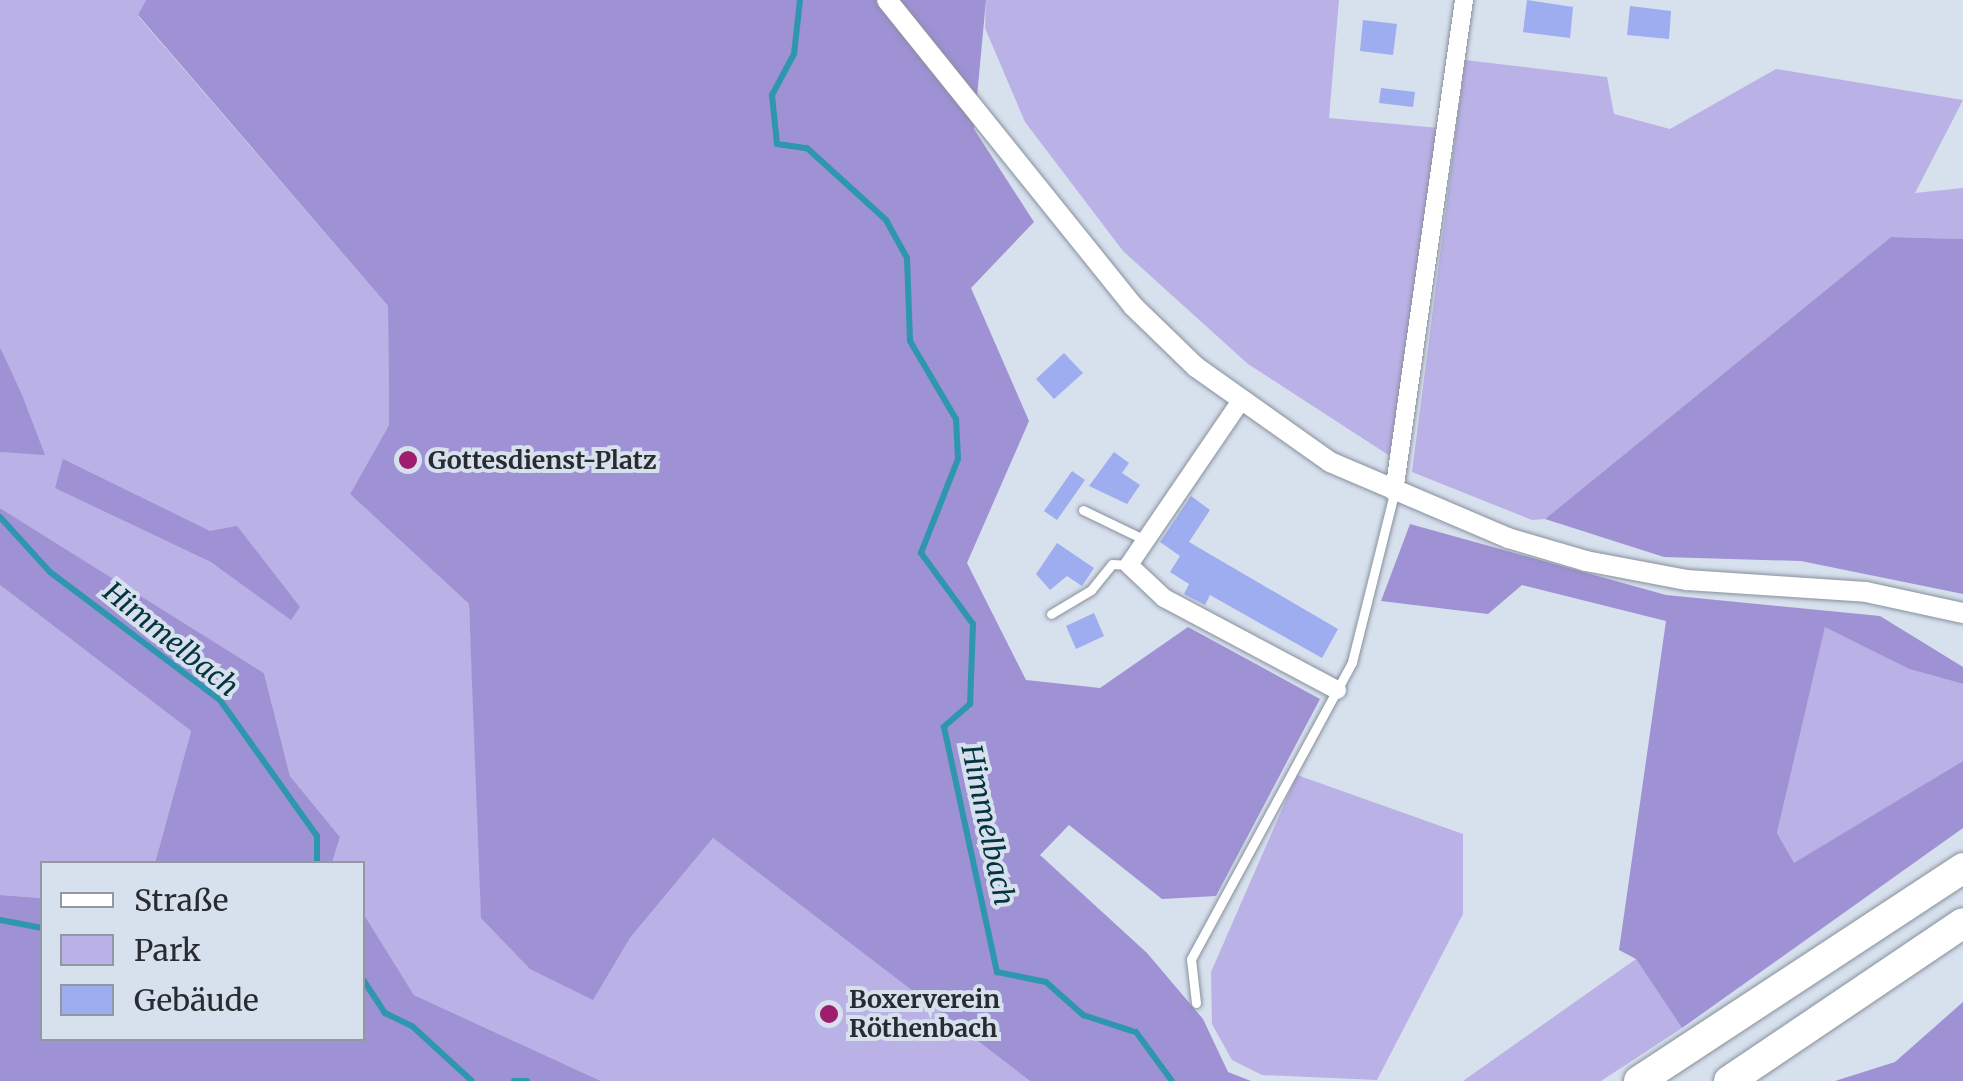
<!DOCTYPE html>
<meta charset="utf-8">
<style>
body{margin:0}
#map{position:relative;width:1963px;height:1081px;overflow:hidden;background:#d7e0ed;font-family:Merriweather,serif}
div>[style]{position:absolute}
.green>*{inset:0;background:#bab1e6}
.forest>*{inset:0;background:#9e91d4}
.stream>*{height:6px;margin:-3px;padding:0 3px;transform-origin:3px;border-radius:3px;background:#2e96af}
.building>*{inset:0;background:#9dadf0}
.roads{filter:drop-shadow(0 0 2px #87909c) drop-shadow(0 0 2px #87909c)}
.service>*{height:9px;margin:-4.5px;padding:0 4.5px;transform-origin:4.5px;border-radius:4.5px;background:#fff}
.minor>*{height:18px;margin:-9px;padding:0 9px;transform-origin:9px;border-radius:9px;background:#fff}
.tertiary>*{height:20px;margin:-10px;padding:0 10px;transform-origin:10px;border-radius:10px;background:#fff}
.motorway>*{height:30px;margin:-15px;padding:0 15px;transform-origin:15px;border-radius:15px;background:#fff}
.dots>*{width:28px;height:28px;translate:-50% -50%;box-sizing:border-box;border:5px solid #d7e0ed;border-radius:50%}
span{translate:-50% -50%;white-space:nowrap;text-align:center;line-height:1.15;-webkit-text-stroke:8px #d7e0ed;paint-order:stroke}
.poi-label{font-size:25px;color:#282b30;font-weight:700}
.left{translate:0 -50%;text-align:left}
.water-label{font-size:28px;color:#04343f;font-style:italic}
.legend{position:absolute;left:40px;top:861px;width:325px;height:180px;box-sizing:border-box;background:#d7e0ed;border:2px solid #9198a1;margin:0;padding:12px 18px;list-style:none;font-size:30px;color:#282b30}
.legend li{display:flex;align-items:center;gap:20px;height:50px}
.legend b{width:50px;border:2px solid #9198a1}
</style>
<div id="map">
<div class="green">
<i style="clip-path:polygon(0 0,146px 0,138px 16px,388px 306px,389px 425px,350px 494px,469px 604px,475px 735px,593px 999px,630px 938px,713px 838px,1030px 1081px,601px 1081px,414px 995px,363px 913px,362px 864px,332px 863px,340px 837px,290px 776px,264px 673px,0 508px,0 452px,44px 454px,0 347px)"></i>
<i style="clip-path:polygon(986px 0,1339px 0,1329px 118px,1439px 128px,1390px 456px,1248px 364px,1123px 251px,1025px 122px,985px 28px)"></i>
<i style="clip-path:polygon(1465px 60px,1607px 77px,1614px 114px,1670px 129px,1776px 69px,1963px 100px,1915px 193px,1963px 188px,1963px 239px,1891px 237px,1545px 519px,1532px 520px,1412px 472px)"></i>
<i style="clip-path:polygon(0 585px,191px 731px,155px 863px,42px 864px,42px 898px,0 895px)"></i>
<i style="clip-path:polygon(1825px 626px,1909px 669px,1963px 684px,1963px 761px,1794px 864px,1777px 833px)"></i>
<i style="clip-path:polygon(1297px 775px,1463px 834px,1463px 914px,1377px 1080px,1262px 1075px,1232px 1060px,1212px 1024px,1211px 972px)"></i>
<i style="clip-path:polygon(1636px 959px,1682px 1028px,1601px 1081px,1463px 1081px)"></i>
</div>
<div class="forest">
<i style="clip-path:polygon(146px 0,986px 0,974px 129px,1034px 222px,971px 288px,1029px 421px,967px 563px,1026px 680px,1100px 688px,1188px 627px,1320px 699px,1216px 896px,1162px 899px,1069px 825px,1040px 855px,1147px 953px,1203px 1019px,1228px 1072px,1251px 1081px,1030px 1081px,713px 838px,630px 938px,593px 1000px,530px 969px,481px 918px,469px 604px,350px 494px,389px 425px,388px 306px,138px 15px)"></i>
<i style="clip-path:polygon(1891px 237px,1963px 239px,1963px 594px,1801px 561px,1664px 557px,1545px 519px)"></i>
<i style="clip-path:polygon(0 347px,22px 395px,45px 455px,0 452px)"></i>
<i style="clip-path:polygon(63px 459px,210px 531px,237px 526px,300px 607px,291px 620px,211px 562px,55px 488px)"></i>
<i style="clip-path:polygon(0 508px,264px 673px,290px 776px,340px 837px,332px 863px,155px 863px,191px 731px,0 585px)"></i>
<i style="clip-path:polygon(1410px 524px,1666px 595px,1880px 616px,1963px 667px,1963px 684px,1909px 669px,1825px 627px,1777px 833px,1794px 863px,1963px 761px,1963px 828px,1682px 1028px,1636px 959px,1619px 950px,1666px 621px,1522px 585px,1488px 614px,1381px 601px)"></i>
<i style="clip-path:polygon(0 895px,42px 898px,42px 1038px,362px 1038px,363px 913px,414px 995px,601px 1081px,0 1081px)"></i>
<i style="clip-path:polygon(1963px 1002px,1963px 1081px,1835px 1081px,1895px 1062px)"></i>
</div>
<div class="stream">
<i style="left:800px;top:0;width:54px;rotate:96.3deg"></i>
<i style="left:794px;top:54px;width:47px;rotate:118.2deg"></i>
<i style="left:772px;top:95px;width:49px;rotate:84.2deg"></i>
<i style="left:777px;top:144px;width:30px;rotate:8deg"></i>
<i style="left:807px;top:148px;width:107px;rotate:42.3deg"></i>
<i style="left:886px;top:220px;width:43px;rotate:61.1deg"></i>
<i style="left:907px;top:258px;width:83px;rotate:87.9deg"></i>
<i style="left:910px;top:341px;width:91px;rotate:59.5deg"></i>
<i style="left:956px;top:419px;width:40px;rotate:87.1deg"></i>
<i style="left:958px;top:459px;width:101px;rotate:111.5deg"></i>
<i style="left:921px;top:553px;width:88px;rotate:53.8deg"></i>
<i style="left:973px;top:624px;width:80px;rotate:92.1deg"></i>
<i style="left:970px;top:704px;width:35px;rotate:139deg"></i>
<i style="left:944px;top:727px;width:251px;rotate:77.8deg"></i>
<i style="left:997px;top:972px;width:50px;rotate:11.5deg"></i>
<i style="left:1046px;top:982px;width:50px;rotate:41.7deg"></i>
<i style="left:1083px;top:1015px;width:52px;rotate:18.1deg"></i>
<i style="left:0;top:517px;width:74px;rotate:47.7deg"></i>
<i style="left:50px;top:572px;width:213px;rotate:37deg"></i>
<i style="left:220px;top:700px;width:167px;rotate:54.5deg"></i>
<i style="left:317px;top:836px;width:28px;rotate:90deg"></i>
<i style="left:0;top:920px;width:43px;rotate:10.8deg"></i>
<i style="left:362px;top:978px;width:42px;rotate:56.7deg"></i>
<i style="left:385px;top:1013px;width:30px;rotate:26deg"></i>
<i style="left:412px;top:1026px;width:81px;rotate:42.5deg"></i>
<i style="left:1136px;top:1032px;width:61px;rotate:53.7deg"></i>
<i style="left:514px;top:1081px;width:13px"></i>
</div>
<div class="building">
<i style="clip-path:polygon(1527px 0,1573px 7px,1570px 38px,1523px 32px)"></i>
<i style="clip-path:polygon(1630px 6px,1671px 11px,1669px 39px,1627px 35px)"></i>
<i style="clip-path:polygon(1363px 20px,1397px 24px,1393px 55px,1360px 51px)"></i>
<i style="clip-path:polygon(1381px 88px,1415px 92px,1413px 107px,1379px 103px)"></i>
<i style="clip-path:polygon(1064px 353px,1083px 373px,1054px 399px,1036px 379px)"></i>
<i style="clip-path:polygon(1114px 452px,1129px 463px,1122px 473px,1140px 485px,1127px 504px,1089px 486px)"></i>
<i style="clip-path:polygon(1072px 471px,1085px 480px,1057px 520px,1044px 511px)"></i>
<i style="clip-path:polygon(1191px 496px,1210px 510px,1189px 542px,1338px 629px,1322px 658px,1210px 595px,1205px 605px,1184px 594px,1189px 584px,1170px 572px,1180px 556px,1160px 542px)"></i>
<i style="clip-path:polygon(1057px 543px,1094px 568px,1082px 586px,1067px 576px,1050px 590px,1036px 574px)"></i>
<i style="clip-path:polygon(1094px 613px,1104px 636px,1076px 649px,1066px 626px)"></i>
</div>
<div class="roads">
<div class="service">
<i style="left:1083px;top:510px;width:67px;rotate:25.8deg"></i>
<i style="left:1051px;top:614px;width:47px;rotate:-31deg"></i>
<i style="left:1091px;top:590px;width:33px;rotate:-51deg"></i>
<i style="left:1112px;top:564px;width:17px;rotate:3deg"></i>
<i style="left:1196px;top:1003px;width:44px;rotate:-96.5deg"></i>
<i style="left:1191px;top:959px;width:338px;rotate:-61.5deg"></i>
<i style="left:1352px;top:662px;width:174px;rotate:-76deg"></i>
</div>
<div class="minor">
<i style="left:1240px;top:402px;width:197px;rotate:124.3deg"></i>
<i style="left:1129px;top:565px;width:48px;rotate:43.3deg"></i>
<i style="left:1164px;top:598px;width:196px;rotate:28deg"></i>
<i style="left:1394px;top:492px;width:497px;rotate:-81.9deg"></i>
</div>
<div class="tertiary">
<i style="left:887px;top:0;width:393px;rotate:51.2deg"></i>
<i style="left:1133px;top:306px;width:88px;rotate:44.1deg"></i>
<i style="left:1196px;top:367px;width:164px;rotate:35.3deg"></i>
<i style="left:1330px;top:462px;width:194px;rotate:23.1deg"></i>
<i style="left:1508px;top:538px;width:81px;rotate:16.4deg"></i>
<i style="left:1586px;top:561px;width:103px;rotate:10.7deg"></i>
<i style="left:1687px;top:580px;width:179px;rotate:3.8deg"></i>
<i style="left:1866px;top:592px;width:99px;rotate:12.2deg"></i>
</div>
<div class="motorway">
<i style="left:1639px;top:1081px;width:388px;rotate:-33.3deg"></i>
<i style="left:1729px;top:1081px;width:282px;rotate:-34deg"></i>
</div>
</div>
<div class="dots">
<i style="left:408px;top:460px;background:#9f1d6e"></i>
<i style="left:829px;top:1014px;background:#9f1d6e"></i>
</div>
<div class="poi-label">
<span class="left" style="left:428px;top:460px">Gottesdienst-Platz</span>
<span class="left" style="left:849px;top:1014px">Boxerverein<br>Röthenbach</span>
</div>
<div class="water-label">
<span style="left:171px;top:639px;rotate:39deg">Himmelbach</span>
<span style="left:988px;top:825px;rotate:78deg">Himmelbach</span>
</div>
<ul class="legend">
<li><b style="height:12px;background:#fff"></b>Straße</li>
<li><b style="height:28px;background:#bab1e6"></b>Park</li>
<li><b style="height:28px;background:#9dadf0"></b>Gebäude</li>
</ul>
</div>
